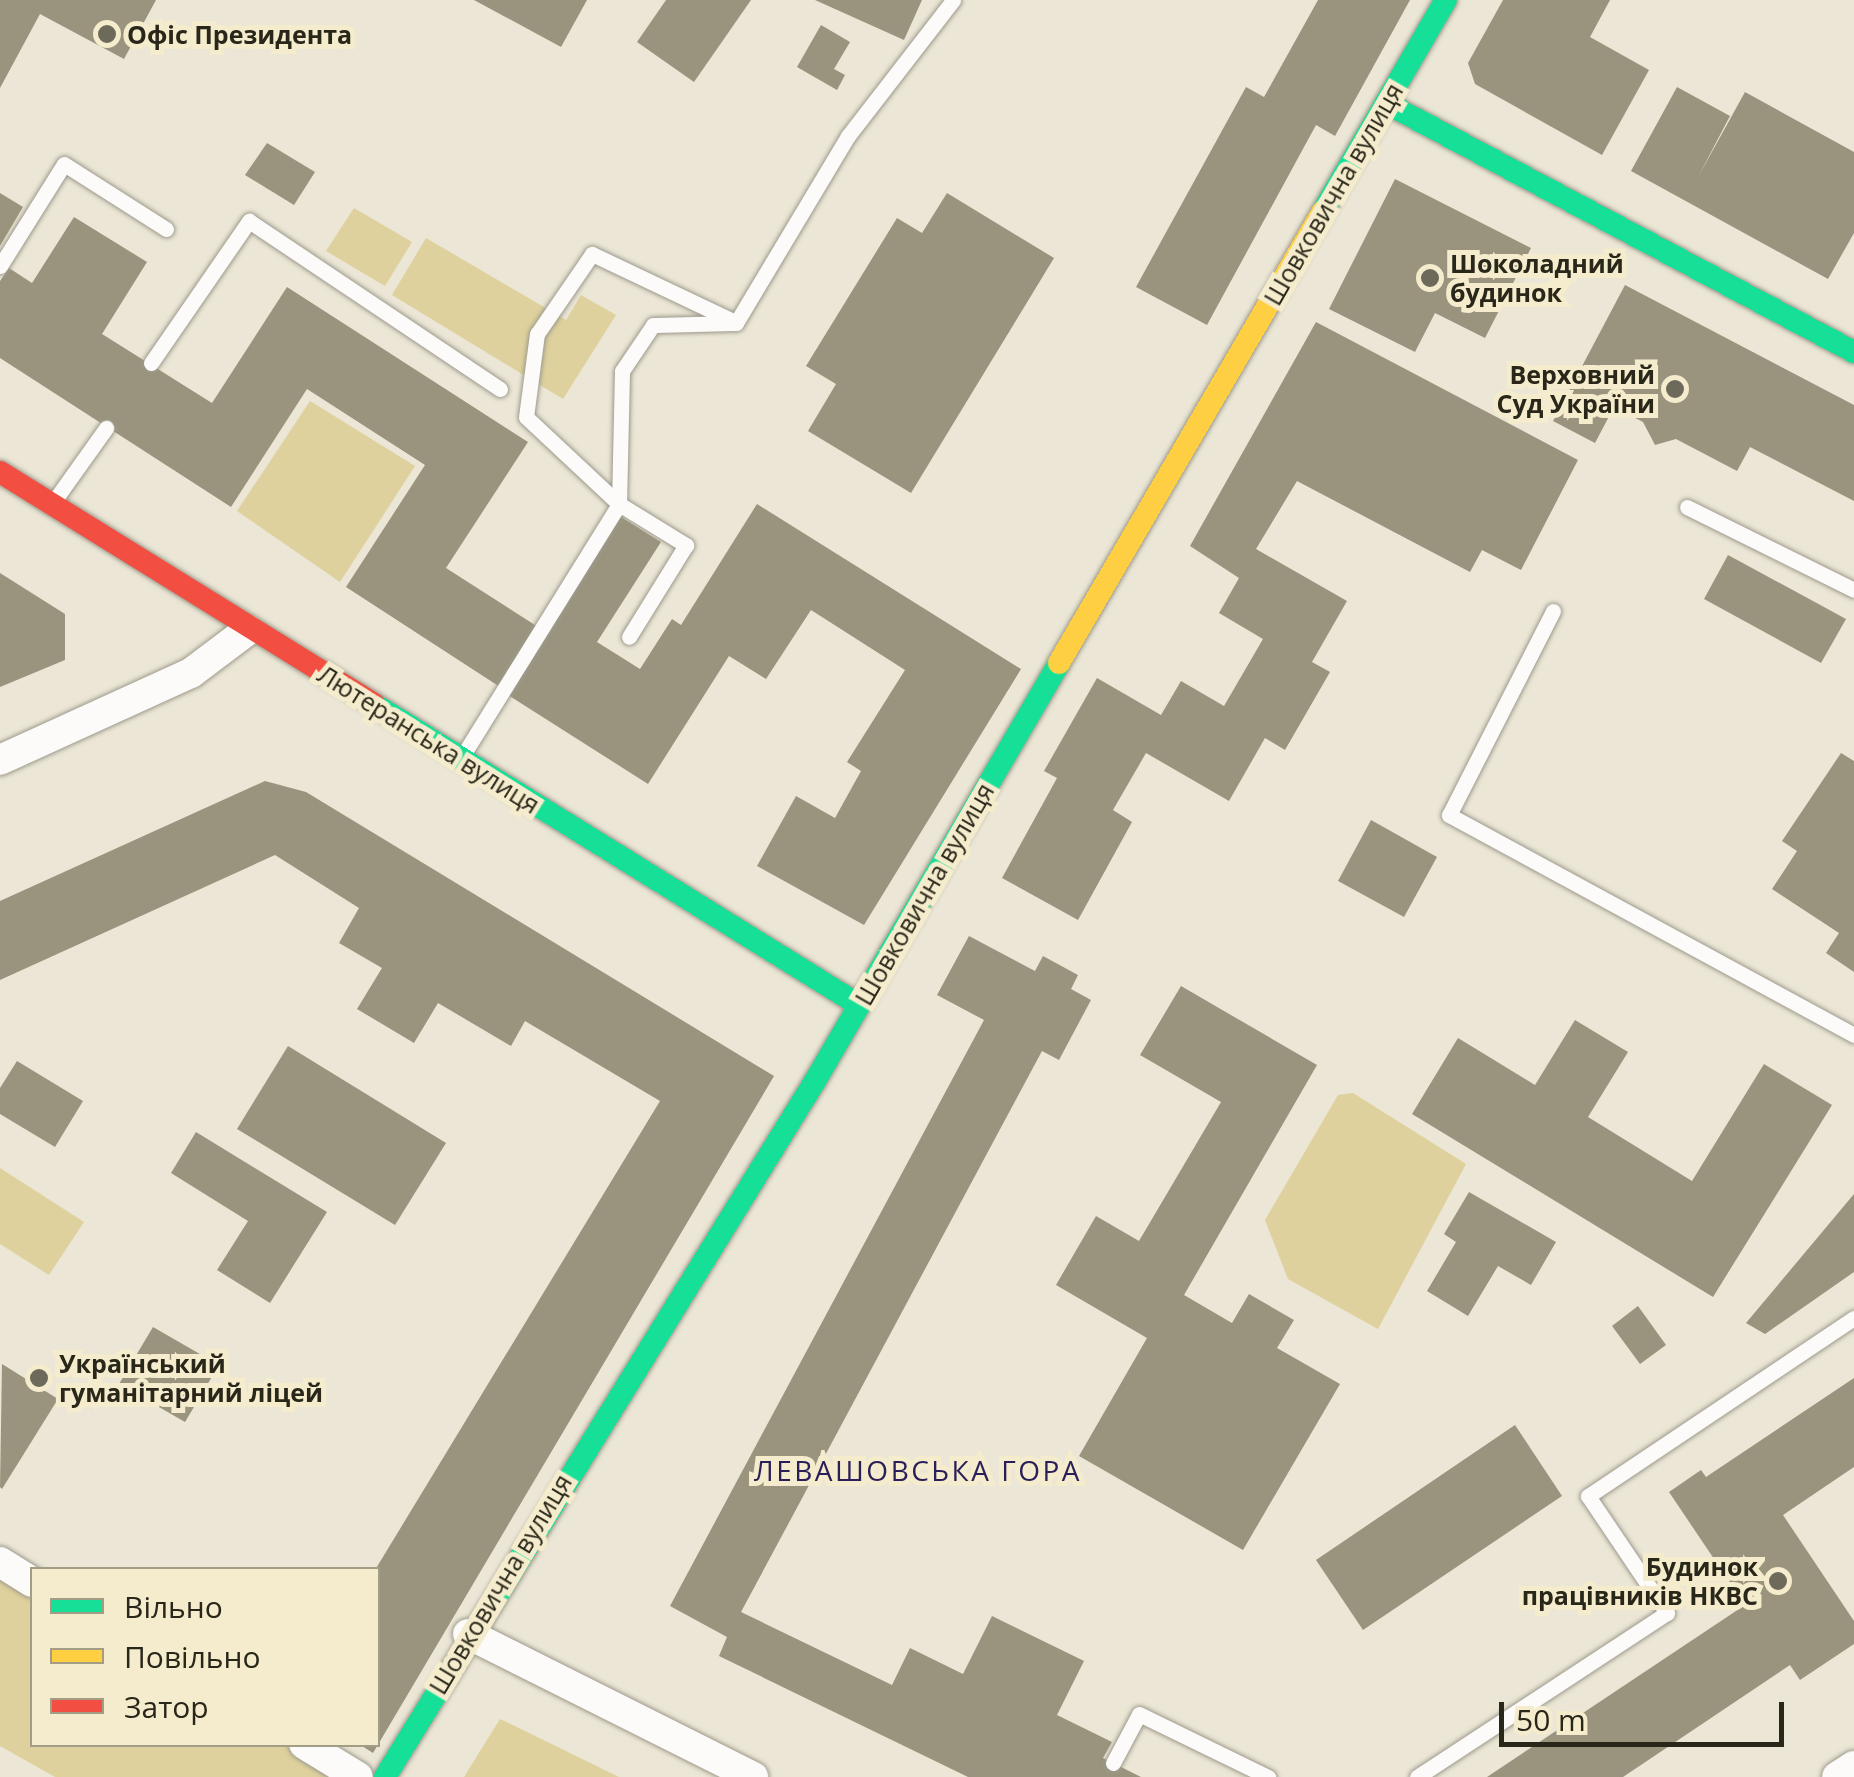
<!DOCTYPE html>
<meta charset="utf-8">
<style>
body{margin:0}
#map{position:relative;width:1854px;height:1777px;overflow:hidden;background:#ebe6d5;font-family:"Open Sans",sans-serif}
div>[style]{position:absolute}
.green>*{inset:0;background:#ded19d}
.building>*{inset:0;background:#9a947e}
.roads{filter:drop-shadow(0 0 2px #9d9a8d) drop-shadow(0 0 2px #9d9a8d)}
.lane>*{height:15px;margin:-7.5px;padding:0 7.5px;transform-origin:7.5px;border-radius:7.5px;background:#fcfbf9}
.street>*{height:30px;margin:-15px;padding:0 15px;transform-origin:15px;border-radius:15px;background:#fcfbf9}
.fast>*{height:22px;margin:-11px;padding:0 11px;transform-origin:11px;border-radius:11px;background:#16e098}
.slow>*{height:22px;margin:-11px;padding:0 11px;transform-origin:11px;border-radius:11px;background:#ffcf43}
.jam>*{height:22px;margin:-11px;padding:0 11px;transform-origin:11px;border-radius:11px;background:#f24e42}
.dots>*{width:28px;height:28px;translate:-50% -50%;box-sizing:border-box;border:5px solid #f4eccc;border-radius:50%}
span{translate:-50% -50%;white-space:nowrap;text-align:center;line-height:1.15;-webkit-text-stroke:10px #f4eccc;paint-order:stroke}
.poi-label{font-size:25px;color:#29261a;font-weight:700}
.left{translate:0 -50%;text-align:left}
.right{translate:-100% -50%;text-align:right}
.street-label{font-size:25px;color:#29261a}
.neighbourhood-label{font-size:28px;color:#2b1f59;letter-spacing:2.5px}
.legend{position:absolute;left:30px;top:1567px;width:350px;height:180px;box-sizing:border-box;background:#f4eccc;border:2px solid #a39d85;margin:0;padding:12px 18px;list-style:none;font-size:30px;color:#29261a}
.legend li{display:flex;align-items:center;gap:20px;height:50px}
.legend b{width:50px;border:2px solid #a39d85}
.scale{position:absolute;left:1499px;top:1702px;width:285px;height:45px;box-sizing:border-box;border:5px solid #29261a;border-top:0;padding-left:12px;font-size:30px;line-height:35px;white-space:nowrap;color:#29261a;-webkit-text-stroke:8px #f4eccc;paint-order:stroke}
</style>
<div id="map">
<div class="green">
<i style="clip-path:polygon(354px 208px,412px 242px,385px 286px,326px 251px)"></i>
<i style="clip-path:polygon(426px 238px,566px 320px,581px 295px,616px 315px,563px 399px,392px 295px)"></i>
<i style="clip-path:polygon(310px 401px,415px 466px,340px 582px,237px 511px)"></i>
<i style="clip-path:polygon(1353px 1093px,1466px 1164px,1378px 1329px,1288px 1279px,1265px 1220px,1338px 1095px)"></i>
<i style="clip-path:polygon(0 1168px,84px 1222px,49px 1275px,0 1244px)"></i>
<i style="clip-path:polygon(0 1562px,32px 1582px,32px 1744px,303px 1745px,341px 1777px,55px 1777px,0 1746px)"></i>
<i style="clip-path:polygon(500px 1719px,525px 1731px,619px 1777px,464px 1777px)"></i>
</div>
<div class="building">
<i style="clip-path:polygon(0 0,156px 0,124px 59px,40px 14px,0 88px)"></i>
<i style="clip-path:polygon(474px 0,587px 0,561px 47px)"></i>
<i style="clip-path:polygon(666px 0,751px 0,694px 82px,637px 42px)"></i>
<i style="clip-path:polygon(815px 0,922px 0,904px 40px)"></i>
<i style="clip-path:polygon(1318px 0,1410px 0,1335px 136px,1316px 125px,1207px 325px,1136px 287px,1246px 87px,1264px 97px)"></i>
<i style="clip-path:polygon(1503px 0,1610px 0,1590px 37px,1649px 70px,1602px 155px,1475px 84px,1468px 63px)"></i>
<i style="clip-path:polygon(821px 25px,850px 42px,834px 69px,845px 75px,837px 90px,797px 67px)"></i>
<i style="clip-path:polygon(1677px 87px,1730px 116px,1698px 177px,1745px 92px,1854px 152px,1854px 233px,1828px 279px,1631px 171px)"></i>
<i style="clip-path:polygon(267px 143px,315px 172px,294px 205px,245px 175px)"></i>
<i style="clip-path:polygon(1395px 179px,1531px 248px,1485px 338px,1435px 313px,1415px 352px,1329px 309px)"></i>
<i style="clip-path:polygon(0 193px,23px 207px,0 246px)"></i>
<i style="clip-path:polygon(947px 193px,1054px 258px,911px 493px,808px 431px,836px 384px,806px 366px,897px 218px,922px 233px)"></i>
<i style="clip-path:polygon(74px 217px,147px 262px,102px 334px,212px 403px,287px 287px,528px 442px,446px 568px,538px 627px,500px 687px,346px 587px,425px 465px,307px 389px,231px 507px,0 358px,0 281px,9px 268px,32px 283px)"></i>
<i style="clip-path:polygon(1625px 285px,1854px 405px,1854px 501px,1750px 447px,1737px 471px,1676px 439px,1655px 445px,1643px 422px,1614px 407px,1595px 443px,1553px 421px)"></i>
<i style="clip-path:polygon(1316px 322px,1578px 460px,1521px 570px,1482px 550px,1470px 572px,1297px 481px,1256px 549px,1347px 601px,1312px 662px,1330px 672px,1285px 750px,1265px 738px,1229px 801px,1146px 753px,1113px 810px,1132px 822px,1078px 920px,1002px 878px,1057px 778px,1044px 771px,1097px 678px,1161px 715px,1181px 681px,1224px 706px,1263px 639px,1219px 613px,1239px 578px,1190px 546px)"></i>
<i style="clip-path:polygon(757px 504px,1021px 669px,864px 925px,757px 866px,796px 796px,835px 818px,861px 771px,847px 762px,905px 670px,811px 610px,766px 679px,729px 656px,648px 784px,505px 693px,618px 515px,661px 542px,597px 642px,640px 669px,672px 619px,681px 625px)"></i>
<i style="clip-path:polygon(1728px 555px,1846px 619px,1821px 663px,1704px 599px)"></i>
<i style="clip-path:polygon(0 573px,65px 614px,65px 660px,0 687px)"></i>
<i style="clip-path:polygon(1841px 753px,1854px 761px,1854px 972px,1826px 953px,1839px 933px,1772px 889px,1797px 851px,1782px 841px)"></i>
<i style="clip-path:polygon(265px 781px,306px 792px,774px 1076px,373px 1753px,359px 1744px,378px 1744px,375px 1570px,660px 1101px,525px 1021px,511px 1046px,438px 1003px,414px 1043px,357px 1009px,382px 968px,339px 943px,359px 908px,275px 855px,0 980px,0 901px)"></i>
<i style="clip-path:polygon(1371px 820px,1437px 857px,1404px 917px,1338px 881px)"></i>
<i style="clip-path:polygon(969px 936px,1035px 971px,1043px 956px,1078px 975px,1071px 989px,1091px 1000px,1059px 1060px,1042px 1051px,741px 1612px,892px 1685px,910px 1648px,963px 1674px,992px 1616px,1084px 1661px,1057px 1715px,1112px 1742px,1103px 1758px,1141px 1777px,968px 1777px,719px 1656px,727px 1637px,670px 1606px,984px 1020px,937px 995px)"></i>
<i style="clip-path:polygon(1181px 986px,1317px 1065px,1184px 1295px,1232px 1323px,1249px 1294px,1294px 1320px,1277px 1348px,1340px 1384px,1243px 1550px,1079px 1456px,1147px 1338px,1056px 1285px,1096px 1216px,1139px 1241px,1221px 1102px,1140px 1055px)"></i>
<i style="clip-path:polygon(1575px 1020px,1628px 1052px,1588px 1117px,1692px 1181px,1764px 1064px,1832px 1105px,1713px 1297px,1412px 1114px,1458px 1038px,1535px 1085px)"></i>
<i style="clip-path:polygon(288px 1046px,446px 1143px,395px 1225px,237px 1129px)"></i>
<i style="clip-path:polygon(17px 1061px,83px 1101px,55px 1147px,0 1114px,0 1088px)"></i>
<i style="clip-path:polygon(196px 1132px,327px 1212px,270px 1303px,217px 1270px,248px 1221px,171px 1173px)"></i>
<i style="clip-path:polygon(1469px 1192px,1556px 1242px,1531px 1285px,1498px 1266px,1468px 1316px,1427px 1291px,1456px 1242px,1444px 1234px)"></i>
<i style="clip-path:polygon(1854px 1194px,1854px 1272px,1765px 1334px,1746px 1323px)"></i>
<i style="clip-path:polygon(1638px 1306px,1666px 1345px,1640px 1364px,1612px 1326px)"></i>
<i style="clip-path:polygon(153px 1327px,219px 1365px,185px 1422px,119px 1384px)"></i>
<i style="clip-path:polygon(2px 1364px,58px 1399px,2px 1489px,0 1487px)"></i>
<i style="clip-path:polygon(1854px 1378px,1854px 1467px,1783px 1515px,1854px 1621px,1854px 1644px,1800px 1680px,1790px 1665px,1623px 1777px,1487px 1777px,1745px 1605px,1669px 1492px,1701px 1470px,1706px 1477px)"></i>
<i style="clip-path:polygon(1515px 1425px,1562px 1496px,1363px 1630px,1316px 1560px)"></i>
</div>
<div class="roads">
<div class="lane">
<i style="left:0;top:266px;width:120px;rotate:-57.9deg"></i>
<i style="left:64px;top:164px;width:121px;rotate:32.5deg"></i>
<i style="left:151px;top:363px;width:173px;rotate:-55.4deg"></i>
<i style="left:249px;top:221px;width:302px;rotate:33.8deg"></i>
<i style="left:54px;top:501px;width:90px;rotate:-54.5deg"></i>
<i style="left:619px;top:504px;width:133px;rotate:-88.7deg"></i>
<i style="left:622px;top:371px;width:55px;rotate:-56deg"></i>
<i style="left:653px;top:325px;width:83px;rotate:-1.4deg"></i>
<i style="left:736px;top:323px;width:218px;rotate:-59.1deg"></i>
<i style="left:848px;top:136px;width:172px;rotate:-52.3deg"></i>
<i style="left:619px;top:504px;width:127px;rotate:-136.9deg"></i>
<i style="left:526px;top:417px;width:84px;rotate:-82.5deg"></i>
<i style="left:537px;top:334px;width:97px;rotate:-55.5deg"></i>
<i style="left:592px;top:254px;width:154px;rotate:25.4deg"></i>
<i style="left:1687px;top:507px;width:186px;rotate:26.4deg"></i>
<i style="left:1553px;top:611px;width:229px;rotate:117deg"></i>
<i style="left:1449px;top:815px;width:461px;rotate:28.5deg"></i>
<i style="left:463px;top:755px;width:296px;rotate:-58.1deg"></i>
<i style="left:619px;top:504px;width:79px;rotate:31.5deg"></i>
<i style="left:686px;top:545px;width:108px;rotate:121.8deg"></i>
<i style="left:1113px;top:1763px;width:55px;rotate:-62deg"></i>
<i style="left:1139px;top:1714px;width:144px;rotate:26deg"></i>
<i style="left:1417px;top:1777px;width:299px;rotate:-33.3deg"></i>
<i style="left:1667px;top:1613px;width:141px;rotate:-124deg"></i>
<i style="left:1588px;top:1496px;width:320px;rotate:-33.8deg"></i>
</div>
<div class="street">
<i style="left:0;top:760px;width:210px;rotate:-24.5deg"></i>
<i style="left:191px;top:673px;width:71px;rotate:-37deg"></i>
<i style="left:0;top:1562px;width:38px;rotate:32deg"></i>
<i style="left:468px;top:1634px;width:319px;rotate:26.6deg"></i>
<i style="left:304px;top:1744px;width:63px;rotate:31.4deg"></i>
<i style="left:1837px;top:1777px;width:20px;rotate:-33deg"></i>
</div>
<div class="fast">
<i style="left:1386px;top:103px;width:530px;rotate:28.02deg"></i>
<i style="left:1323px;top:211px;width:244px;rotate:-59.8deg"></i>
<i style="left:374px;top:704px;width:571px;rotate:31.82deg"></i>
<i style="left:385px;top:1777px;width:818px;rotate:-58.29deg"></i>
<i style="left:815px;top:1081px;width:484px;rotate:-59.7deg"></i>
</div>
<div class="slow">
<i style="left:1059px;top:663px;width:523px;rotate:-59.71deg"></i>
</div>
<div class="jam">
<i style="left:0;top:472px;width:440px;rotate:31.8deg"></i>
</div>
</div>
<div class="dots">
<i style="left:107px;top:34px;background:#6d695b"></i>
<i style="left:1430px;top:278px;background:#6d695b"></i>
<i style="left:1675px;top:389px;background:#6d695b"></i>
<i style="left:39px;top:1378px;background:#6d695b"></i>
<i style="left:1778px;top:1581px;background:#6d695b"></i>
</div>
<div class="poi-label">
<span class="left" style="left:127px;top:34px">Офіс Президента</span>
<span class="left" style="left:1450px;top:278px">Шоколадний<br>будинок</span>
<span class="right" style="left:1655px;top:389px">Верховний<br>Суд України</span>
<span class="left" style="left:59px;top:1378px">Український<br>гуманітарний ліцей</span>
<span class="right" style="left:1758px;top:1581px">Будинок<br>працівників НКВС</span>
</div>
<div class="street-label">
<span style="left:1333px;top:194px;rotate:-60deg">Шовковична вулиця</span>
<span style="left:429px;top:739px;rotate:32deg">Лютеранська вулиця</span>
<span style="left:924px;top:894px;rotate:-60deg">Шовковична вулиця</span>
<span style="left:500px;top:1584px;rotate:-59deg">Шовковична вулиця</span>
</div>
<div class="neighbourhood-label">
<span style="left:918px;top:1470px">ЛЕВАШОВСЬКА ГОРА</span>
</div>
<ul class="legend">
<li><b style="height:12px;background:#16e098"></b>Вільно</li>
<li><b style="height:12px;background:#ffcf43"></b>Повільно</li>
<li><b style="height:12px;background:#f24e42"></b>Затор</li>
</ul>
<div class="scale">50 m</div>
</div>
